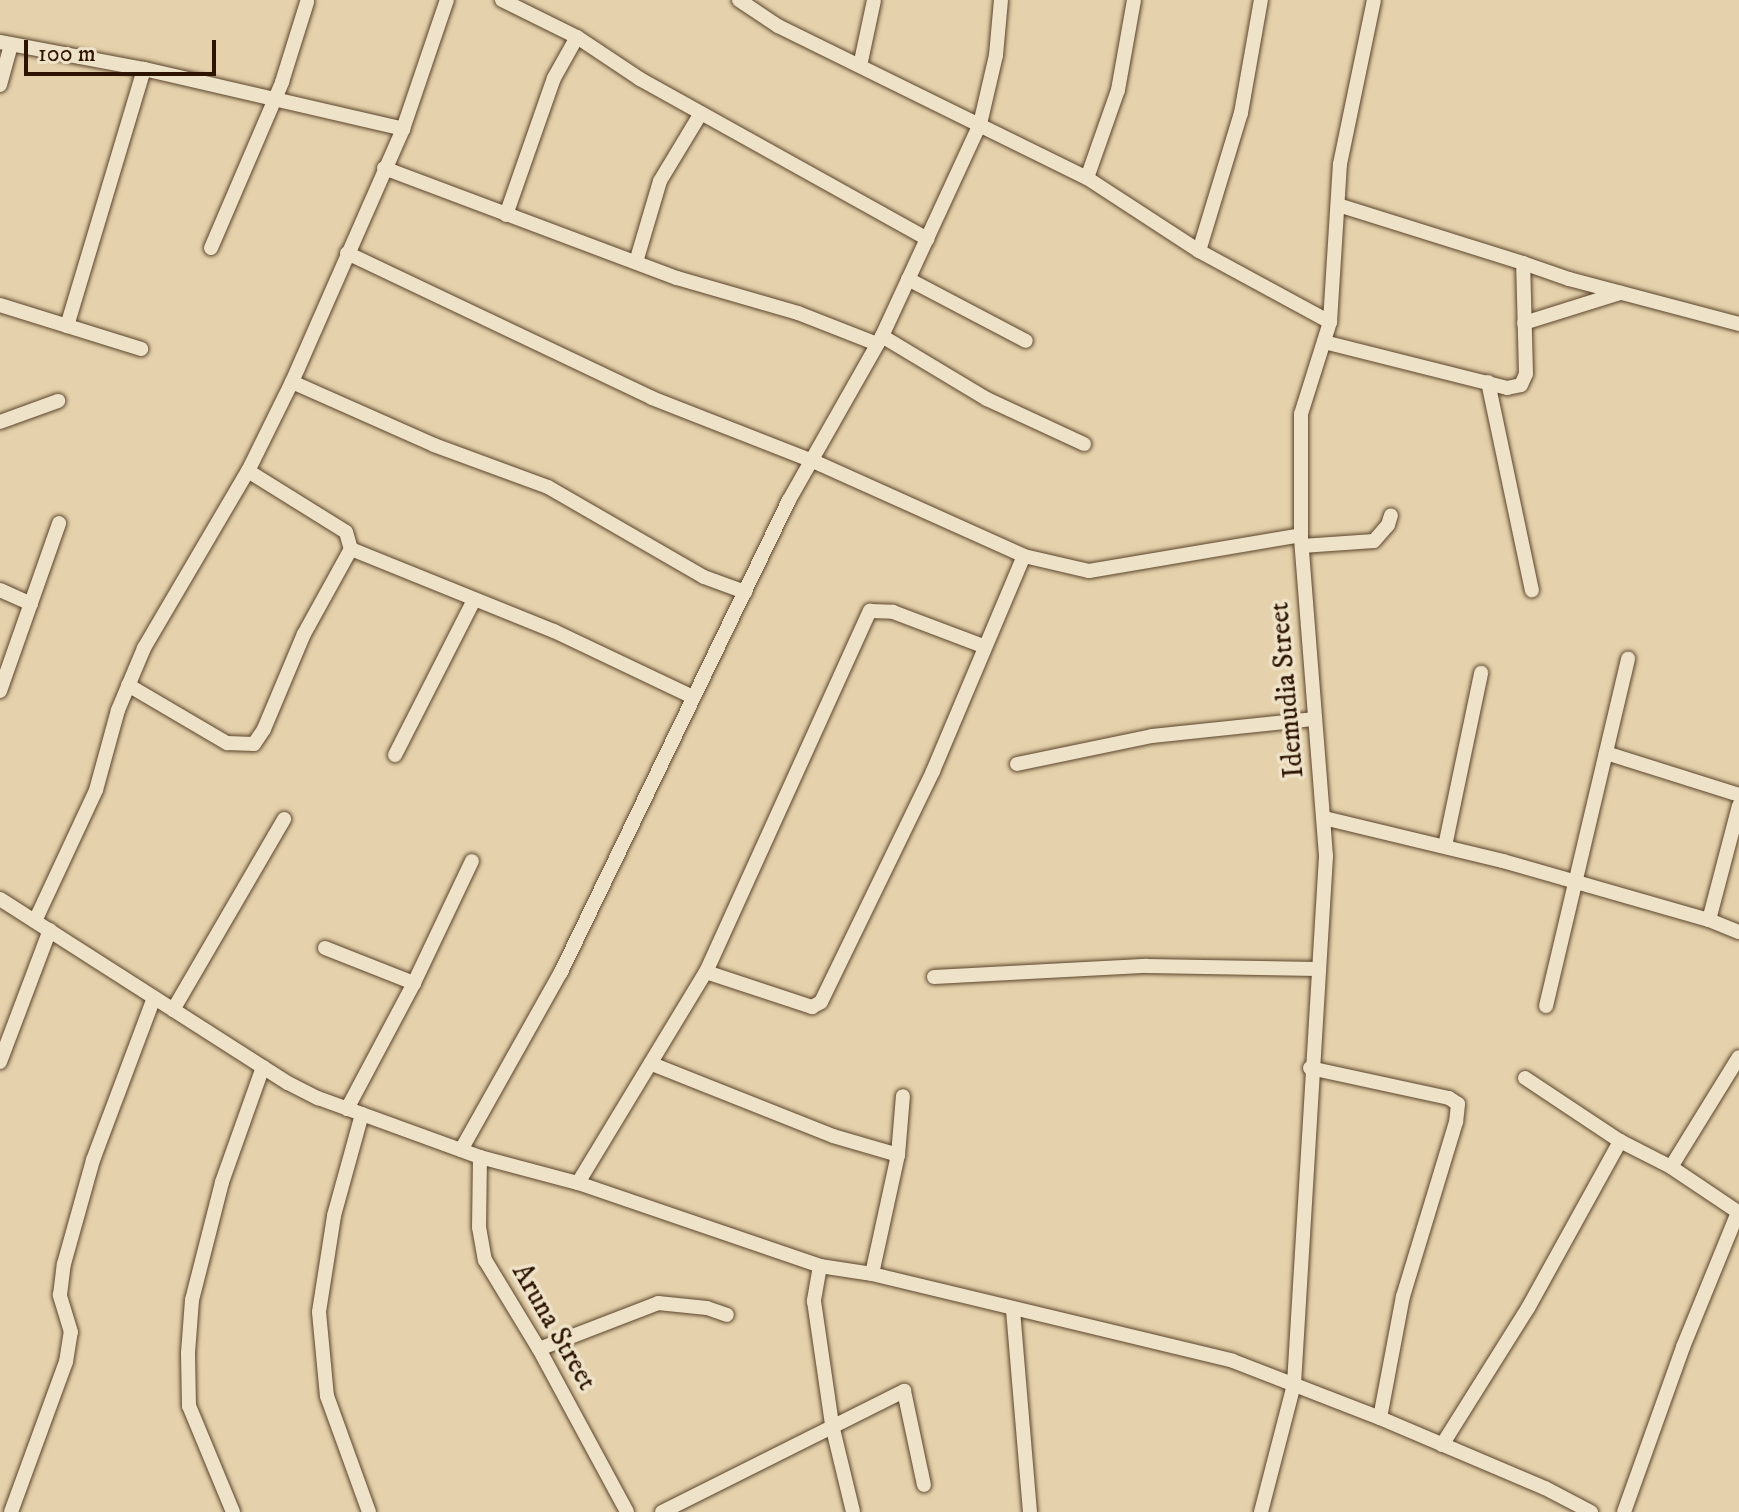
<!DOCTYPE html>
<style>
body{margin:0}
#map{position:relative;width:1739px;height:1512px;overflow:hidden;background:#e5d2ac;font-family:"IM FELL DW Pica",serif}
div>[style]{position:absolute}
.roads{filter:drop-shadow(0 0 2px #5b442b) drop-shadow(0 0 2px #5b442b)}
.street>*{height:14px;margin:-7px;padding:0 7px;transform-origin:7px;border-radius:7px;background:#eee2c9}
span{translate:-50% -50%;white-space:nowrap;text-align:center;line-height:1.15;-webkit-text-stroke:7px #eee2c9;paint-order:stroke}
.street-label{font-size:28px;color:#2d1400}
.scale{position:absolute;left:24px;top:40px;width:192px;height:36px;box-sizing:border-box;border:4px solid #2d1400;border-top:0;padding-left:10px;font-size:24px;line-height:28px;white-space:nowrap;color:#2d1400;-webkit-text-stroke:6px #eee2c9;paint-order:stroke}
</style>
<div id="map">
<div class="roads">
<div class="street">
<i style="left:502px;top:0;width:84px;rotate:26.3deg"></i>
<i style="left:577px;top:37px;width:76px;rotate:33.7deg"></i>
<i style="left:640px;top:79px;width:329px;rotate:29.1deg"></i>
<i style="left:739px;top:0;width:47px;rotate:33.7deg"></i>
<i style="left:778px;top:26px;width:344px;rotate:26.2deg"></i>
<i style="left:1087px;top:178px;width:134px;rotate:33.1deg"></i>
<i style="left:1199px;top:251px;width:144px;rotate:-73.1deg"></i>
<i style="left:1241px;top:113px;width:115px;rotate:-80deg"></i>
<i style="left:0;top:42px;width:147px;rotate:10.6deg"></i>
<i style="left:144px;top:69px;width:266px;rotate:13deg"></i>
<i style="left:860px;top:66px;width:67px;rotate:-78deg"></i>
<i style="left:0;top:85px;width:41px;rotate:-74.6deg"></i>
<i style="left:384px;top:168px;width:313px;rotate:20.6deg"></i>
<i style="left:677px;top:278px;width:126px;rotate:16.1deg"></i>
<i style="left:798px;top:313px;width:85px;rotate:21.4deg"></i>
<i style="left:1087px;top:178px;width:93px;rotate:-70.6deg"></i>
<i style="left:1118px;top:90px;width:91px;rotate:-79.9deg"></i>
<i style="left:1338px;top:205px;width:194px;rotate:17.4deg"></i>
<i style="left:506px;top:215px;width:145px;rotate:-70.7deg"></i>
<i style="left:554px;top:78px;width:47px;rotate:-60.7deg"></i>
<i style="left:211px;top:248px;width:181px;rotate:-66.8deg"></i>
<i style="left:282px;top:82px;width:84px;rotate:-72.6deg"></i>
<i style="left:1199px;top:251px;width:149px;rotate:28.5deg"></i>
<i style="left:347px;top:253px;width:338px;rotate:25.4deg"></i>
<i style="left:652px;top:398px;width:173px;rotate:21.4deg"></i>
<i style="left:813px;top:461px;width:231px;rotate:24.2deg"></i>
<i style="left:1024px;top:556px;width:67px;rotate:13deg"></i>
<i style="left:1089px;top:571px;width:215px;rotate:-9.6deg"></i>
<i style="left:636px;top:262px;width:84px;rotate:-73.5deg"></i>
<i style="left:660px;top:181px;width:79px;rotate:-58.9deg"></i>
<i style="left:908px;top:279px;width:133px;rotate:27.7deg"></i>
<i style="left:0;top:305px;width:148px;rotate:17.3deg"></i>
<i style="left:1524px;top:323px;width:101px;rotate:-17.4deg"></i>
<i style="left:67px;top:326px;width:268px;rotate:-73.3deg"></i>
<i style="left:882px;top:336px;width:122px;rotate:31deg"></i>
<i style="left:987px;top:399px;width:107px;rotate:24.9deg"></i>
<i style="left:1324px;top:342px;width:189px;rotate:14.1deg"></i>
<i style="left:1507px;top:388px;width:14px;rotate:-12deg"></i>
<i style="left:1521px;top:385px;width:12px;rotate:-66deg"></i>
<i style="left:1526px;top:374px;width:111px;rotate:-91.5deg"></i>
<i style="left:1523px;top:263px;width:49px;rotate:19.2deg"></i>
<i style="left:1569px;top:279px;width:176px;rotate:14.8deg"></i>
<i style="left:292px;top:382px;width:155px;rotate:23.9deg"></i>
<i style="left:434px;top:445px;width:121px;rotate:20.2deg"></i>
<i style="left:548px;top:487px;width:180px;rotate:30deg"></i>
<i style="left:704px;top:577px;width:44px;rotate:20.1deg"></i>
<i style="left:1488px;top:382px;width:213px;rotate:78.1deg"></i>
<i style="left:0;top:422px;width:62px;rotate:-19.9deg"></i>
<i style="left:248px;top:471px;width:115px;rotate:31.9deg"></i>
<i style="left:346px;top:532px;width:18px;rotate:74deg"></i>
<i style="left:351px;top:549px;width:219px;rotate:22deg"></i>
<i style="left:554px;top:631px;width:154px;rotate:25.4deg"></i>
<i style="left:1302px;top:546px;width:72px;rotate:-4deg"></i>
<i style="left:1374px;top:541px;width:21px;rotate:-49deg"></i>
<i style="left:1388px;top:525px;width:10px;rotate:-73deg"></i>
<i style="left:0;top:590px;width:34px;rotate:24deg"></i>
<i style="left:128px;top:685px;width:115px;rotate:30.4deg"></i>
<i style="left:227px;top:743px;width:27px;rotate:2deg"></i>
<i style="left:254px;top:744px;width:18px;rotate:-56deg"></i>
<i style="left:264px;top:729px;width:103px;rotate:-67.2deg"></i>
<i style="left:304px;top:634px;width:97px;rotate:-61.1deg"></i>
<i style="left:0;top:691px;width:178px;rotate:-70.6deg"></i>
<i style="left:1606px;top:753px;width:139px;rotate:17.5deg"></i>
<i style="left:395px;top:755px;width:174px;rotate:-63deg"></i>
<i style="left:1017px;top:764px;width:138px;rotate:-11.7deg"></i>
<i style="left:1152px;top:736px;width:164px;rotate:-6deg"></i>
<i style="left:1324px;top:818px;width:184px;rotate:13.5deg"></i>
<i style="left:1503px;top:861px;width:214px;rotate:16deg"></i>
<i style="left:1709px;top:920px;width:32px;rotate:22deg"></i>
<i style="left:1445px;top:846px;width:177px;rotate:-78.2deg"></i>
<i style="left:0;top:899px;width:342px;rotate:32.6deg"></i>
<i style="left:288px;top:1083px;width:34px;rotate:27deg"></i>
<i style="left:318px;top:1098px;width:172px;rotate:20deg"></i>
<i style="left:480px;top:1157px;width:101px;rotate:14.9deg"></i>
<i style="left:578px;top:1183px;width:256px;rotate:18.9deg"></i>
<i style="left:820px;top:1266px;width:53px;rotate:8.7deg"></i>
<i style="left:872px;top:1274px;width:371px;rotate:13.5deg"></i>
<i style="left:1233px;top:1361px;width:158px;rotate:21.2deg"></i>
<i style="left:1380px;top:1418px;width:179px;rotate:23deg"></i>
<i style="left:1545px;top:1488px;width:52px;rotate:27.6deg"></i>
<i style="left:1709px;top:920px;width:118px;rotate:-75.3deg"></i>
<i style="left:35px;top:921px;width:145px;rotate:-65deg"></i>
<i style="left:96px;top:790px;width:83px;rotate:-74.6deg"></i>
<i style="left:118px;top:710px;width:67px;rotate:-67.2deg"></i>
<i style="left:144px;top:648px;width:205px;rotate:-59.6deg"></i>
<i style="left:248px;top:471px;width:99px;rotate:-63.7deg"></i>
<i style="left:292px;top:382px;width:276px;rotate:-66.3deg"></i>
<i style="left:403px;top:129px;width:136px;rotate:-71.2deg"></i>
<i style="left:325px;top:948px;width:96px;rotate:21.5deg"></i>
<i style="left:706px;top:972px;width:112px;rotate:18.3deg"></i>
<i style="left:812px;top:1007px;width:10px;rotate:-29deg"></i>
<i style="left:821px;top:1002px;width:257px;rotate:-64.1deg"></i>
<i style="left:933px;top:771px;width:233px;rotate:-67.1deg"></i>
<i style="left:934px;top:977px;width:213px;rotate:-3deg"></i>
<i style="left:1147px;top:966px;width:170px;rotate:1deg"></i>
<i style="left:1546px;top:1006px;width:357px;rotate:-76.7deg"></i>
<i style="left:173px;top:1010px;width:221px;rotate:-59.8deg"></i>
<i style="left:0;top:1062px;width:141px;rotate:-69.3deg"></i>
<i style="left:652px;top:1064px;width:195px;rotate:21.7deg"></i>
<i style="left:833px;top:1136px;width:68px;rotate:16.3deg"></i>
<i style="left:1310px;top:1068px;width:142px;rotate:12.2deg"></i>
<i style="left:1449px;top:1098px;width:11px;rotate:34deg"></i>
<i style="left:1458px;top:1104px;width:18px;rotate:96deg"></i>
<i style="left:1456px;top:1122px;width:182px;rotate:106.9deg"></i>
<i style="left:1403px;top:1296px;width:124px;rotate:100.7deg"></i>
<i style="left:1525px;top:1078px;width:114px;rotate:33.6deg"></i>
<i style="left:1620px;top:1141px;width:57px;rotate:27deg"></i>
<i style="left:347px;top:1109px;width:143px;rotate:-62deg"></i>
<i style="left:414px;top:983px;width:135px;rotate:-64.6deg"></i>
<i style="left:362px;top:1114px;width:106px;rotate:105.4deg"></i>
<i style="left:334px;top:1216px;width:97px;rotate:98.9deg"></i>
<i style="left:319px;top:1312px;width:84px;rotate:84.6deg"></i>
<i style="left:327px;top:1396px;width:123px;rotate:70.1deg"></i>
<i style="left:461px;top:1150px;width:204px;rotate:-60.7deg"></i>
<i style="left:561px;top:972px;width:524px;rotate:-64.22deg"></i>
<i style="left:789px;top:500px;width:189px;rotate:-60.4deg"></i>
<i style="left:882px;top:336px;width:234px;rotate:-65.2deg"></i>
<i style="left:980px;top:124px;width:71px;rotate:-76.9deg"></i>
<i style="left:996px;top:55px;width:55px;rotate:-84.8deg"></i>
<i style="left:480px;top:1157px;width:70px;rotate:90.8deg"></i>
<i style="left:479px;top:1227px;width:34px;rotate:80deg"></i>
<i style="left:485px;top:1260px;width:104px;rotate:58.8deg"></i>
<i style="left:539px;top:1349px;width:185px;rotate:61.6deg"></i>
<i style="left:578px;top:1183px;width:247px;rotate:-58.8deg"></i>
<i style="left:706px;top:972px;width:397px;rotate:-65.6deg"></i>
<i style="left:870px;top:611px;width:23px;rotate:2deg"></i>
<i style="left:893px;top:612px;width:96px;rotate:20.7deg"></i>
<i style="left:820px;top:1266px;width:36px;rotate:100deg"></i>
<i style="left:814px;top:1301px;width:125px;rotate:81.7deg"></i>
<i style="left:832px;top:1425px;width:89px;rotate:76.4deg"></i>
<i style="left:872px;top:1274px;width:122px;rotate:-77.7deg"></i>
<i style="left:898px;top:1155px;width:59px;rotate:-85.2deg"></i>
<i style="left:1013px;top:1310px;width:203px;rotate:85.2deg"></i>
<i style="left:539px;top:1349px;width:128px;rotate:-21.1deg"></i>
<i style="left:658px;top:1303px;width:49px;rotate:5.8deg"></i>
<i style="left:707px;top:1308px;width:21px;rotate:19deg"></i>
<i style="left:1442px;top:1445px;width:162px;rotate:-57.9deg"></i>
<i style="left:1528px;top:1308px;width:191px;rotate:-61.1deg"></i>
<i style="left:11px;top:1512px;width:160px;rotate:-69.9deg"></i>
<i style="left:66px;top:1362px;width:30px;rotate:-81deg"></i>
<i style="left:71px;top:1332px;width:39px;rotate:-107deg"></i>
<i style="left:60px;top:1295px;width:31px;rotate:-83deg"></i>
<i style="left:64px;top:1264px;width:108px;rotate:-74.4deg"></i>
<i style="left:93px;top:1160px;width:173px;rotate:-69.4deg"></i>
<i style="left:233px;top:1512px;width:115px;rotate:-112.5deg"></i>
<i style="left:189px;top:1406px;width:53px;rotate:-91.1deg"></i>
<i style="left:188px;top:1353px;width:53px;rotate:-85.7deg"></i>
<i style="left:192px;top:1300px;width:122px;rotate:-75.7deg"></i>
<i style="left:222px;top:1182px;width:122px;rotate:-70.4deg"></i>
<i style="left:662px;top:1512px;width:271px;rotate:-26.6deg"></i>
<i style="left:904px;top:1391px;width:96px;rotate:78deg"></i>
<i style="left:1261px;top:1512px;width:132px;rotate:-75.5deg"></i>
<i style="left:1294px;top:1384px;width:529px;rotate:-86.53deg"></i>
<i style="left:1326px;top:856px;width:322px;rotate:-94.5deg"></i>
<i style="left:1301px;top:535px;width:121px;rotate:-90deg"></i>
<i style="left:1301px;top:414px;width:96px;rotate:-72.5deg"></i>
<i style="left:1330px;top:322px;width:158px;rotate:-86.4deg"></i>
<i style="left:1340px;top:164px;width:167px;rotate:-78.3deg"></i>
<i style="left:1624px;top:1512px;width:175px;rotate:-70.3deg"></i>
<i style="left:1683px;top:1347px;width:146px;rotate:-67.8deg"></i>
<i style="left:1738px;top:1212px;width:81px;rotate:-146.1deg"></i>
<i style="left:1671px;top:1167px;width:129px;rotate:-58.3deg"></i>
</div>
</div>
<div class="street-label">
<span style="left:1287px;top:690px;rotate:-95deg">Idemudia Street</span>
<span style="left:554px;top:1327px;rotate:60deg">Aruna Street</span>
</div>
<div class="scale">100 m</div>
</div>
